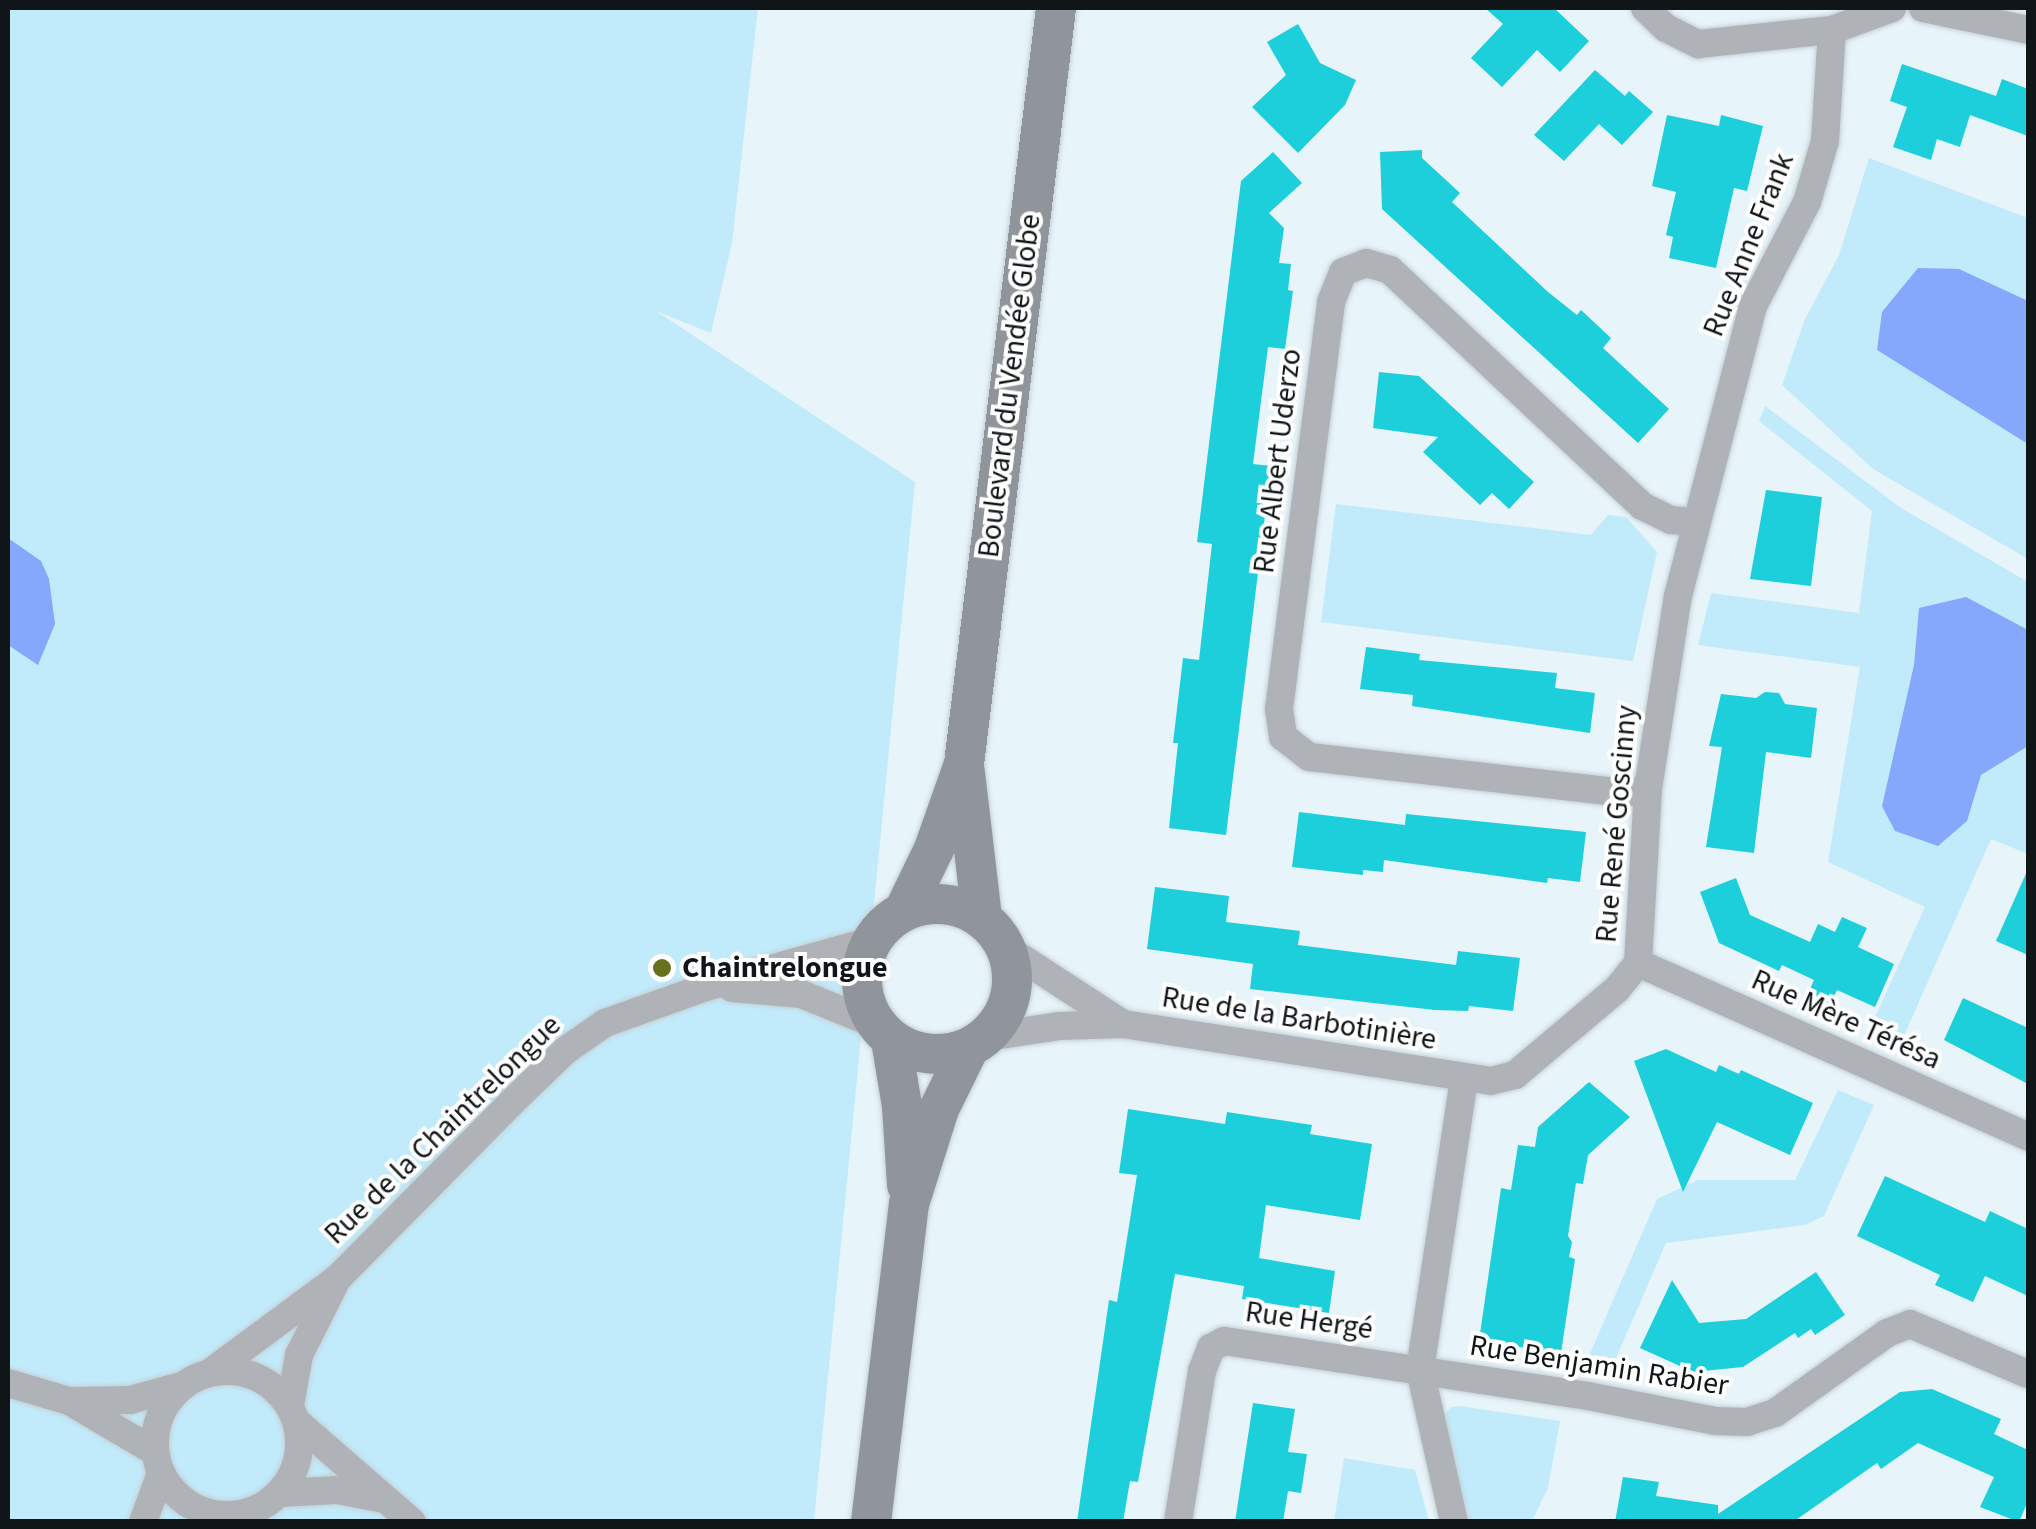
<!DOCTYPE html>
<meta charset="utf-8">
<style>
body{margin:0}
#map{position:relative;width:2036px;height:1529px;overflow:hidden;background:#e7f4f9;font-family:"Source Sans 3",sans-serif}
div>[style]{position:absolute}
.green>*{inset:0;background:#c1ebfb}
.water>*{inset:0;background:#85a7fc}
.building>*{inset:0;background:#1ccfdb}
.roads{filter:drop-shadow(0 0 2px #c5d0d5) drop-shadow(0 0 2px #c5d0d5)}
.minor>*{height:28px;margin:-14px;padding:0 14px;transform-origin:14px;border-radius:14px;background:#afb3b7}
.minor>.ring{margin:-14px;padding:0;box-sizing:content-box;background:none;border:28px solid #afb3b7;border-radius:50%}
.secondary>*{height:40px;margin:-20px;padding:0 20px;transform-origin:20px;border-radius:20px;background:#8f959a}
.secondary>.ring{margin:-20px;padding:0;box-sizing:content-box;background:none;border:40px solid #8f959a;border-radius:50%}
.dots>*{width:28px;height:28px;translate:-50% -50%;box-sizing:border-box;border:5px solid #fefefe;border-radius:50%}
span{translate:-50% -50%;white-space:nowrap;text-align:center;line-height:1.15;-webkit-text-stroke:8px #fefefe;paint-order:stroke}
.street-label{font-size:30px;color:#101517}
.poi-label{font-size:30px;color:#101517;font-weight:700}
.left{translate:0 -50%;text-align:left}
.frame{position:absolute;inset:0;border:10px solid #101517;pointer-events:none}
</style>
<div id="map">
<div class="green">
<i style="clip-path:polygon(8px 8px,758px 8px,732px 243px,711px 333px,656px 311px,915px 482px,814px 1521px,8px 1522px)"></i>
<i style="clip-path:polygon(1869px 158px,2028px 218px,2028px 559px,1873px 469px,1782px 385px,1805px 319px,1839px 255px)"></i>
<i style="clip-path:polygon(1765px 406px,1901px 508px,2028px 582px,2028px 854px,1991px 839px,1899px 1047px,1868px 1033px,1925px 907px,1828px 862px,1860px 667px,1698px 645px,1711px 593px,1859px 613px,1872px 511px,1759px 421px)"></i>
<i style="clip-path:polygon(1336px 504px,1591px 535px,1608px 515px,1626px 517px,1657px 552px,1633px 661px,1321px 622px)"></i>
<i style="clip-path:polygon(1838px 1090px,1874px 1105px,1824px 1216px,1805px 1225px,1666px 1243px,1613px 1365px,1603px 1369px,1585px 1365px,1657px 1199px,1698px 1180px,1795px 1180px)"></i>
<i style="clip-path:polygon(1460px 1406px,1560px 1421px,1548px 1488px,1532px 1521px,1470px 1521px,1444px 1426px,1444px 1416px,1451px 1407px)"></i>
<i style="clip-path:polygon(1344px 1458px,1415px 1470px,1429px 1521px,1334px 1521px)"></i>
</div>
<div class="water">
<i style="clip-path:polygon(1918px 268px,1959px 269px,2028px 301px,2028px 444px,1877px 350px,1882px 312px)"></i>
<i style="clip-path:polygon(8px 538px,41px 561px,49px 579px,55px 624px,38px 665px,8px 645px)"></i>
<i style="clip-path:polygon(1966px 597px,2028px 630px,2028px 746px,1981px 775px,1967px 821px,1938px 846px,1895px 831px,1882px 806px,1914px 665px,1919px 608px)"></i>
</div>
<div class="building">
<i style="clip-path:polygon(1485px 8px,1554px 8px,1589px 41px,1560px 72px,1537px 50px,1502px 87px,1471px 58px,1503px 24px)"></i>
<i style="clip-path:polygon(1298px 24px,1320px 63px,1356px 80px,1345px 105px,1298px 153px,1252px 107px,1286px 75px,1267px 42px)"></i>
<i style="clip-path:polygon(1902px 64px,1996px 96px,2002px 79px,2028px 89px,2028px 136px,1970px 115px,1960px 147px,1937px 139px,1931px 160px,1893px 147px,1907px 107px,1890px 101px)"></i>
<i style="clip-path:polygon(1595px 70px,1625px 96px,1629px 91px,1653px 112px,1622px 145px,1599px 124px,1564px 161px,1534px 135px)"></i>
<i style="clip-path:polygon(1667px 115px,1719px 126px,1721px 115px,1763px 126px,1747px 191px,1734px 188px,1716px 268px,1669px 258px,1673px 237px,1666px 235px,1676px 192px,1652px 186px)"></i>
<i style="clip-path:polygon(1422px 150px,1422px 158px,1460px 193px,1452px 202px,1548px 292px,1577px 315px,1581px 310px,1611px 338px,1603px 348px,1669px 409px,1638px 443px,1382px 209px,1380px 152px)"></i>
<i style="clip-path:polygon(1273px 152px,1302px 183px,1269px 213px,1284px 228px,1279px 263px,1291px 264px,1288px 290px,1293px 291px,1285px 349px,1268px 347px,1253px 464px,1271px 466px,1226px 835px,1169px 828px,1178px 743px,1173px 743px,1183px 658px,1199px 660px,1212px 544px,1197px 542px,1241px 181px)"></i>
<i style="clip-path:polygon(1379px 372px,1419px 376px,1534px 482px,1509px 509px,1492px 493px,1480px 505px,1423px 452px,1438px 437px,1373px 428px)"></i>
<i style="clip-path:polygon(1766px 490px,1822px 497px,1811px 586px,1750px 579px)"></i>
<i style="clip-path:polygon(1366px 647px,1420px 654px,1419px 660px,1557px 673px,1555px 688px,1595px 693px,1590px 733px,1412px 706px,1413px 695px,1360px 689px)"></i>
<i style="clip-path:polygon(1765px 692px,1779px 693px,1785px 704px,1817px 708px,1811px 758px,1766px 752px,1754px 853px,1706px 847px,1722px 747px,1709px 746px,1721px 694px,1756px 698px)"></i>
<i style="clip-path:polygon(1299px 812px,1405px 825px,1406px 814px,1586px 832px,1580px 882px,1548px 878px,1547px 883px,1384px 860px,1383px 872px,1363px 870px,1363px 875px,1292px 867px)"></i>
<i style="clip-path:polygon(2028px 869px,2028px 955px,1996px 941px)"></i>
<i style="clip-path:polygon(1736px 878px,1750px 915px,1810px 942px,1818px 924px,1835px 932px,1842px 917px,1867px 928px,1858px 947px,1894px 964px,1875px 1007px,1837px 990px,1828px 1010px,1805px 1000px,1814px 980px,1782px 965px,1779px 971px,1719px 943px,1700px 892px)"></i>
<i style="clip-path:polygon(1155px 887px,1229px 896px,1226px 922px,1300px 931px,1298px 945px,1456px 965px,1458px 951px,1520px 958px,1513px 1011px,1469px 1006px,1468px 1011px,1435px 1010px,1250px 989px,1253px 964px,1147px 949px)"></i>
<i style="clip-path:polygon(1963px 998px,2028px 1028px,2028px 1084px,1944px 1040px)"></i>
<i style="clip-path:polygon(1666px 1049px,1716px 1072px,1719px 1065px,1739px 1074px,1741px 1070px,1813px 1103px,1790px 1155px,1717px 1122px,1683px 1192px,1634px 1061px)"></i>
<i style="clip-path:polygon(1589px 1082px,1630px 1117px,1588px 1155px,1583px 1184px,1576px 1183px,1568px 1236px,1572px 1242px,1569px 1257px,1575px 1259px,1561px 1353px,1479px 1341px,1501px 1188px,1511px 1190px,1518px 1145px,1535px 1147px,1538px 1127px)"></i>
<i style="clip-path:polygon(1128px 1109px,1225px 1124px,1227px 1112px,1312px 1125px,1310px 1134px,1372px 1144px,1360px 1220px,1266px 1205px,1259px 1258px,1335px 1271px,1329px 1313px,1242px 1299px,1244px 1286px,1175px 1274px,1138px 1482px,1130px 1481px,1123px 1522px,1077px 1522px,1109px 1300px,1117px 1302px,1137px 1175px,1119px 1173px)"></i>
<i style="clip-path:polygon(1885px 1176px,1985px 1222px,1990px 1211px,2028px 1229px,2028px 1296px,1985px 1276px,1973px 1302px,1935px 1285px,1940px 1275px,1857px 1236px)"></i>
<i style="clip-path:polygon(1816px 1272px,1845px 1315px,1815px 1335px,1811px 1329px,1798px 1338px,1795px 1333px,1743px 1367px,1693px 1372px,1640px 1348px,1672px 1280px,1699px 1323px,1746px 1319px)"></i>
<i style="clip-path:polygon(1932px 1389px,2001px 1419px,1994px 1434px,2028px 1450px,2028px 1501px,2019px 1522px,1980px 1507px,1994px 1477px,1918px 1443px,1881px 1469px,1877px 1463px,1793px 1522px,1615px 1522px,1623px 1477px,1659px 1482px,1656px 1496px,1718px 1505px,1718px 1514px,1900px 1392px)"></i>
<i style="clip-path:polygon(1253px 1403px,1295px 1409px,1288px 1452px,1307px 1454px,1301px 1493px,1288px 1491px,1283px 1522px,1235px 1522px)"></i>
</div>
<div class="roads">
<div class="minor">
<i style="left:1645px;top:8px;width:29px;rotate:44deg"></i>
<i style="left:1666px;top:28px;width:36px;rotate:27deg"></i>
<i style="left:1698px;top:44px;width:135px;rotate:-6deg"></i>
<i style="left:1832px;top:30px;width:64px;rotate:-20.1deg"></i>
<i style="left:1923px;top:8px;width:107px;rotate:11.8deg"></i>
<i style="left:1648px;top:789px;width:23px;rotate:170deg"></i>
<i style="left:1625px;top:793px;width:318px;rotate:-173.5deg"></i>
<i style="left:1309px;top:757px;width:33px;rotate:-142deg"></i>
<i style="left:1283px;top:737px;width:28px;rotate:-98deg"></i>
<i style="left:1279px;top:709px;width:410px;rotate:-82.7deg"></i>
<i style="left:1331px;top:302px;width:32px;rotate:-68deg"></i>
<i style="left:1343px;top:272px;width:25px;rotate:-21deg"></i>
<i style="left:1366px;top:263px;width:25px;rotate:16deg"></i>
<i style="left:1390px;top:270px;width:345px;rotate:43.1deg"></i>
<i style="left:1642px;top:506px;width:32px;rotate:26deg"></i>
<i style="left:1671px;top:520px;width:25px;rotate:5deg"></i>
<i style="left:1006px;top:948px;width:140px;rotate:33deg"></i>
<i style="left:1638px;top:963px;width:427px;rotate:24deg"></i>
<i style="left:732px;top:988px;width:69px;rotate:5deg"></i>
<i style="left:801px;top:994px;width:80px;rotate:22.1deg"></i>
<i style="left:987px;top:1037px;width:74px;rotate:-8.6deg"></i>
<i style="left:1060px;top:1026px;width:63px;rotate:-1.8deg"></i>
<i style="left:1123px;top:1024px;width:372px;rotate:8.8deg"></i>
<i style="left:1491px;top:1081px;width:25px;rotate:-14deg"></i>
<i style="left:1515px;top:1075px;width:133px;rotate:-40.1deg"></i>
<i style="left:1617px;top:989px;width:33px;rotate:-51deg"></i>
<i style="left:1638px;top:963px;width:174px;rotate:-86.7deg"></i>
<i style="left:1648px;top:789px;width:195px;rotate:-81.2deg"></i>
<i style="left:1678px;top:596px;width:300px;rotate:-75.5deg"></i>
<i style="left:1753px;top:306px;width:117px;rotate:-62.6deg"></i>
<i style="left:1807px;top:202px;width:64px;rotate:-73.6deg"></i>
<i style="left:1825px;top:141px;width:111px;rotate:-86.4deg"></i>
<i class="ring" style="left:155px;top:1371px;width:116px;height:116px"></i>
<i style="left:211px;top:1372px;width:158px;rotate:-36.5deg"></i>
<i style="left:338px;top:1278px;width:247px;rotate:-45.3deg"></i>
<i style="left:512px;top:1102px;width:75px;rotate:-43.9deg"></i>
<i style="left:566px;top:1050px;width:47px;rotate:-34.7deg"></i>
<i style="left:605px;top:1023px;width:107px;rotate:-19.6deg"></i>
<i style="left:706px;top:987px;width:171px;rotate:-15.6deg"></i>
<i style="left:8px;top:1383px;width:64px;rotate:16.4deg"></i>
<i style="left:69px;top:1401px;width:99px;rotate:30.5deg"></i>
<i style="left:71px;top:1401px;width:59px;rotate:-1deg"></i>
<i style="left:130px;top:1400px;width:53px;rotate:-15.4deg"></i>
<i style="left:290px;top:1406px;width:52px;rotate:-80deg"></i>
<i style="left:299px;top:1355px;width:85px;rotate:-63.4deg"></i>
<i style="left:297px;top:1422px;width:152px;rotate:41deg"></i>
<i style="left:280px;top:1493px;width:57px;rotate:-3deg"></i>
<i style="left:337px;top:1490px;width:43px;rotate:10.8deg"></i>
<i style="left:143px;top:1522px;width:52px;rotate:-69.8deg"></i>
<i style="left:1178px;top:1522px;width:153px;rotate:-81deg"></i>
<i style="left:1202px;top:1371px;width:25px;rotate:-69deg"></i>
<i style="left:1211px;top:1348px;width:15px;rotate:-28deg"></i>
<i style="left:1224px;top:1341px;width:368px;rotate:8.6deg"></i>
<i style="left:1588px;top:1396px;width:130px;rotate:11.1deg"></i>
<i style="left:1716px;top:1421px;width:31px;rotate:2deg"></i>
<i style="left:1747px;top:1422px;width:29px;rotate:-18deg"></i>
<i style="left:1775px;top:1413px;width:138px;rotate:-35.5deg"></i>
<i style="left:1887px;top:1333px;width:25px;rotate:-21deg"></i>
<i style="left:1910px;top:1324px;width:128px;rotate:23deg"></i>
<i style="left:1454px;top:1522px;width:156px;rotate:-102.6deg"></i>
<i style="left:1420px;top:1370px;width:295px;rotate:-81.4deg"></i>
</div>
<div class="secondary">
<i style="left:965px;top:773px;width:146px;rotate:83.3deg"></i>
<i class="ring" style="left:862px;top:904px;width:110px;height:110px"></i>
<i style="left:904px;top:911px;width:69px;rotate:-64.2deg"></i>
<i style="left:934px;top:849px;width:90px;rotate:-70.6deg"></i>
<i style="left:964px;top:764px;width:762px;rotate:-83.06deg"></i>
<i style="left:891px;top:1040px;width:67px;rotate:80.5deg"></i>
<i style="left:902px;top:1106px;width:79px;rotate:86.4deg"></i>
<i style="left:871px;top:1522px;width:320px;rotate:-83.2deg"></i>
<i style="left:909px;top:1204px;width:100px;rotate:-72.5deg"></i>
<i style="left:939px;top:1109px;width:68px;rotate:-63.8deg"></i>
</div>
</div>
<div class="dots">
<i style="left:662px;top:968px;background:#65711b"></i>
</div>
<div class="street-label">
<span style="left:1749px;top:245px;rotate:-68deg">Rue Anne Frank</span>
<span style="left:1010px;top:386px;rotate:-83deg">Boulevard du Vendée Globe</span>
<span style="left:1278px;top:461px;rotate:-83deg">Rue Albert Uderzo</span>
<span style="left:1617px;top:824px;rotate:-85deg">Rue René Goscinny</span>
<span style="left:1299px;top:1019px;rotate:9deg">Rue de la Barbotinière</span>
<span style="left:1846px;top:1020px;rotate:24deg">Rue Mère Térésa</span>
<span style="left:443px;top:1130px;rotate:-44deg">Rue de la Chaintrelongue</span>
<span style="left:1309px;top:1321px;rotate:8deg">Rue Hergé</span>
<span style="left:1599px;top:1366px;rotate:9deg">Rue Benjamin Rabier</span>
</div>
<div class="poi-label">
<span class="left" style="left:682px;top:968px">Chaintrelongue</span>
</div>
<div class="frame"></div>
</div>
